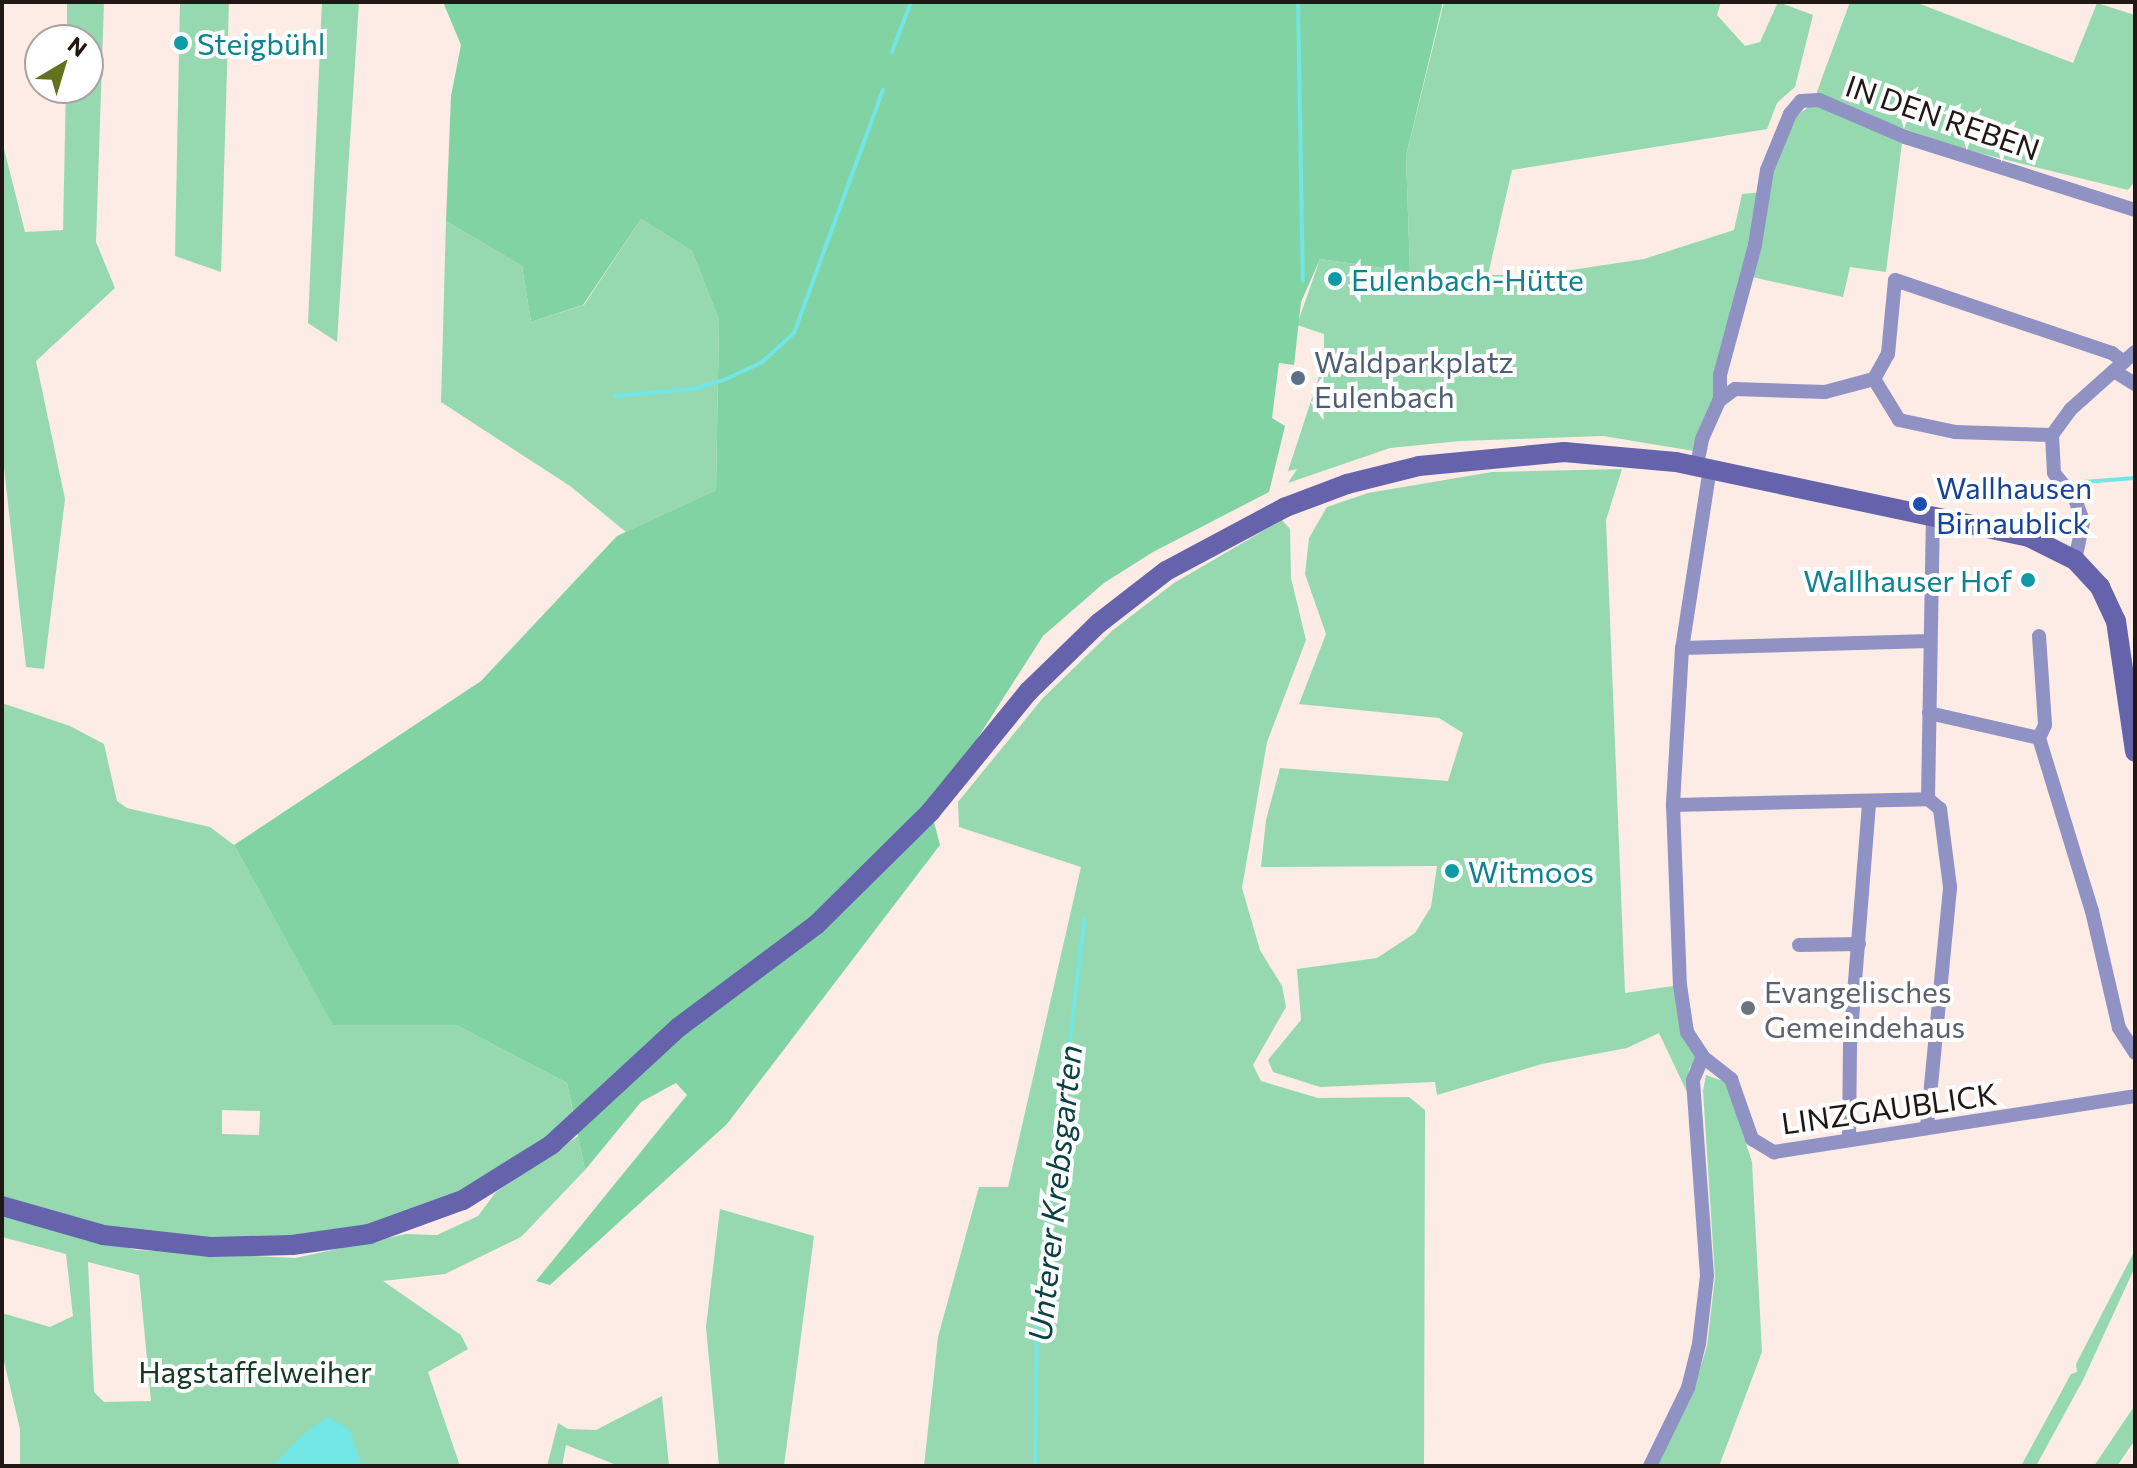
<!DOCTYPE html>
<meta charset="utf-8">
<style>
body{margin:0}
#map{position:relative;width:2137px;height:1468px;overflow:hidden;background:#fdebe5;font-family:Commissioner,sans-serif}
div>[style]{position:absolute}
.green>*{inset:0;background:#96d9b0}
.forest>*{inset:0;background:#82d3a3}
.water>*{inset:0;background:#72e5e5}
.stream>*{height:4px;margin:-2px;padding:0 2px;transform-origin:2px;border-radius:2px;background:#72e5e5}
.minor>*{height:14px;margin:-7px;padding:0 7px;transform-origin:7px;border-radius:7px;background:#9092c4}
.secondary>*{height:20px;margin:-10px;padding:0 10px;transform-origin:10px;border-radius:10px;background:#6463ac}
.dots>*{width:22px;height:22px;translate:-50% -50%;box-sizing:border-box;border:4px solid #fff;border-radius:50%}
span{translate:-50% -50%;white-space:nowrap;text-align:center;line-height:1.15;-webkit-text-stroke:8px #fff;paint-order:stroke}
.culture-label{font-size:30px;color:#0d838f}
.left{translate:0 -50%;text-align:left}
.right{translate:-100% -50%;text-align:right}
.street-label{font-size:30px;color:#211714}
.service-label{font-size:30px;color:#4e5e75}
.transit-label{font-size:30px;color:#164399}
.worship-label{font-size:30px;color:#5b616d}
.park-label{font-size:30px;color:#163926}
.water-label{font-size:32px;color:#094142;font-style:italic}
.frame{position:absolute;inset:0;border:4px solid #211714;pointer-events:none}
.north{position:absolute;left:24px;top:24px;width:80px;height:80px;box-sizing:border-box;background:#fff;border:2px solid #a6a2a1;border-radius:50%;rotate:38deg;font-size:22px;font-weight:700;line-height:32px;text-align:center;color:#211714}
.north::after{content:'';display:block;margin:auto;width:28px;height:36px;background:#63721f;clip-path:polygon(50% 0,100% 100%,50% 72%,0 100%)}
</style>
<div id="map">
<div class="green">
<i style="clip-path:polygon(67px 2px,104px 2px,96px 242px,115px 288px,36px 361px,65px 499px,44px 669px,26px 667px,2px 449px,2px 141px,25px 232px,63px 230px,66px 88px,88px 88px,88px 40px,67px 40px)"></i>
<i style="clip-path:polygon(180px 2px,229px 2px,221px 272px,175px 256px)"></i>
<i style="clip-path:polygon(322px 2px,359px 2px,337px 342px,308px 323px)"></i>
<i style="clip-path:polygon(1444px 2px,1721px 2px,1717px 15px,1745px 46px,1760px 42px,1778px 2px,1813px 15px,1795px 87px,1777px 103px,1767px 129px,1512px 170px,1488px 275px,1538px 275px,1644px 259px,1734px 230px,1742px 194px,1764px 192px,1700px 452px,1603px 436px,1460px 441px,1390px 448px,1288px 483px,1297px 469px,1288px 471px,1324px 361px,1324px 334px,1297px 325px,1320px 259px,1410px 272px,1406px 156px)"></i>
<i style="clip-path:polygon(1850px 2px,1915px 2px,2073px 63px,2097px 3px,2135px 15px,2135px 181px,2128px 190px,1955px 147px,1815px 97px)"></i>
<i style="clip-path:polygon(1813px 104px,1902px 142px,1886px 272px,1850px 267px,1843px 297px,1752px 277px,1774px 165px,1793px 118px)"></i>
<i style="clip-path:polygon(641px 219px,692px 251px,719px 320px,716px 490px,626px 532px,570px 486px,441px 402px,446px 221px,522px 266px,531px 322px,584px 305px)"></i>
<i style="clip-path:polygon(1622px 469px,1606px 520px,1625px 993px,1680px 985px,1698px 1058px,1689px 1069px,1687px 1092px,1659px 1033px,1627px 1048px,1542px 1064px,1437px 1095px,1435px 1082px,1320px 1087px,1273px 1072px,1268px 1060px,1301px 1020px,1297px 969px,1377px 958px,1415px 933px,1431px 907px,1437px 866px,1261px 867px,1266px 820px,1280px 768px,1448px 781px,1463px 733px,1439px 718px,1299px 704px,1326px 634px,1305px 574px,1309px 538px,1327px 507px,1368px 493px,1492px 472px)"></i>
<i style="clip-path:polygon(1282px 520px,1290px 529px,1291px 578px,1306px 640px,1267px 742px,1242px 888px,1260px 950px,1282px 986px,1286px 1007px,1253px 1065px,1261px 1081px,1318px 1098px,1409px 1097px,1425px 1110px,1424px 1466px,924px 1466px,938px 1337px,979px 1187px,1008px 1187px,1081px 867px,959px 827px,958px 802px,1042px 699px,1113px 630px,1174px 583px)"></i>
<i style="clip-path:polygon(evenodd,2px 703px,70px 726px,104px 744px,117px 801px,127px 808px,210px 827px,234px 845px,333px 1024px,456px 1025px,567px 1083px,574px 1118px,514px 1165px,419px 1213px,311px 1237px,210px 1239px,103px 1227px,2px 1198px,2px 703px,222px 1110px,260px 1111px,259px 1135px,222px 1134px,222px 1110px)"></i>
<i style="clip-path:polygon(1706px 1075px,1726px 1082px,1752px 1162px,1762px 1352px,1719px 1466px,1656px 1466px,1693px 1391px,1707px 1346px,1715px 1277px,1703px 1091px)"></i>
<i style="clip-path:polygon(evenodd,578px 1136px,585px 1170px,521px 1237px,445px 1274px,383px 1281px,461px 1335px,468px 1349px,428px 1372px,460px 1466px,20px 1466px,20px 1429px,2px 1353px,2px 1313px,50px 1327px,73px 1316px,66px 1254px,2px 1237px,2px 1214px,136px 1250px,295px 1258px,406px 1234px,437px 1235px,478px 1216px,496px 1192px,578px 1136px,88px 1262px,139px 1275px,151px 1401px,104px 1402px,94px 1392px,88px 1262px)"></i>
<i style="clip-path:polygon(720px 1209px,814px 1236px,784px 1466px,719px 1466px,706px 1327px)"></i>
<i style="clip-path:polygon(2135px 1250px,2135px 1267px,2083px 1380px,2036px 1466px,2021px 1466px,2071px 1374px,2077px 1372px,2076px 1364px)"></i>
<i style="clip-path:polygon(662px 1396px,669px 1466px,619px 1466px,566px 1445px,562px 1466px,547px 1466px,558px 1423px,568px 1429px,596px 1430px)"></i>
<i style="clip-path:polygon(2135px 1405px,2135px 1440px,2117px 1466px,2094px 1466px)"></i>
</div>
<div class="forest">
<i style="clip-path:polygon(443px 2px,1443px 2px,1406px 156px,1410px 272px,1320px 259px,1301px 302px,1294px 365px,1279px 363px,1272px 418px,1285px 426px,1269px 492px,1153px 552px,1104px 583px,1043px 636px,931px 811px,940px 845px,727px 1124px,550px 1285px,536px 1281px,687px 1095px,676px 1083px,641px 1102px,585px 1170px,567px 1083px,456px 1025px,333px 1025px,234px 845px,481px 681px,617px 536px,716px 490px,719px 320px,692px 251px,641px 219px,583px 305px,531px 322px,522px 266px,446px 221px,451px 96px,461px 45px)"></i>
</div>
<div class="water">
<i style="clip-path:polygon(328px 1417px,350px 1430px,362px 1466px,273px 1466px,303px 1434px)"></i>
</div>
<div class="stream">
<i style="left:1298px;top:2px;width:279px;rotate:89deg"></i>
<i style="left:892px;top:52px;width:53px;rotate:-69.2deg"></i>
<i style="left:615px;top:396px;width:79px;rotate:-5.1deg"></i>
<i style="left:694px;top:389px;width:34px;rotate:-17deg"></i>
<i style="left:726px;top:379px;width:38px;rotate:-25deg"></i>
<i style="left:761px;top:363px;width:45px;rotate:-42.3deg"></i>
<i style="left:794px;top:333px;width:259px;rotate:-69.9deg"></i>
<i style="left:2071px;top:483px;width:64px;rotate:-4.5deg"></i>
<i style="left:1035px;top:1466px;width:149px;rotate:-89.2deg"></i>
<i style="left:1037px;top:1317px;width:400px;rotate:-83.2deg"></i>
</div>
<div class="minor">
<i style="left:2114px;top:371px;width:25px;rotate:32deg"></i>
<i style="left:1874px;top:379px;width:29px;rotate:-61deg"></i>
<i style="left:1888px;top:354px;width:74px;rotate:-84.6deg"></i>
<i style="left:1895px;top:280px;width:229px;rotate:18.6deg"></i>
<i style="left:2112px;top:353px;width:15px;rotate:37deg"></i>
<i style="left:1720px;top:400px;width:25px;rotate:-90deg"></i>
<i style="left:1720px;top:375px;width:135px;rotate:-74.9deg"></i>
<i style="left:1755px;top:245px;width:76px;rotate:-80.9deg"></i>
<i style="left:1767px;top:170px;width:61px;rotate:-67.7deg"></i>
<i style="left:1790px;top:114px;width:17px;rotate:-50deg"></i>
<i style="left:1801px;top:101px;width:18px;rotate:-3deg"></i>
<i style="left:1819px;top:100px;width:94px;rotate:23.3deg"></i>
<i style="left:1905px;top:137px;width:241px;rotate:17.6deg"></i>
<i style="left:1697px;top:465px;width:26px;rotate:-79deg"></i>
<i style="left:1702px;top:439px;width:42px;rotate:-65.9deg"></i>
<i style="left:1719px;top:401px;width:20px;rotate:-37deg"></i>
<i style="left:1735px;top:389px;width:90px;rotate:1.9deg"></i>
<i style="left:1825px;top:392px;width:51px;rotate:-14.9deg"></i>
<i style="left:1874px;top:379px;width:48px;rotate:58.6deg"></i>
<i style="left:1899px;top:420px;width:57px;rotate:12.1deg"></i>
<i style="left:1955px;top:432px;width:97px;rotate:1.8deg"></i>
<i style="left:1710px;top:468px;width:182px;rotate:98.8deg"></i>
<i style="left:1682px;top:648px;width:157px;rotate:93.3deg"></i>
<i style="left:1673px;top:805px;width:180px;rotate:87.8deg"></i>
<i style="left:1680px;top:985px;width:48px;rotate:81.5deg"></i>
<i style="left:1687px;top:1032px;width:30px;rotate:57deg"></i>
<i style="left:1703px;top:1057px;width:36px;rotate:38deg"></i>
<i style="left:1731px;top:1079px;width:64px;rotate:70.7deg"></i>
<i style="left:1752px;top:1139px;width:26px;rotate:31deg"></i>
<i style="left:1774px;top:1152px;width:365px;rotate:-8.8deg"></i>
<i style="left:2075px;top:560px;width:40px;rotate:-78deg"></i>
<i style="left:2083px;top:521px;width:23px;rotate:-110deg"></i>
<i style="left:2075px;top:499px;width:33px;rotate:-129deg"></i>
<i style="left:2054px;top:473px;width:38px;rotate:-93deg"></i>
<i style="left:2052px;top:435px;width:32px;rotate:-54deg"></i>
<i style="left:2071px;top:409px;width:86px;rotate:-41.7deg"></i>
<i style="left:2039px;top:636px;width:89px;rotate:86.1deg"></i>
<i style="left:2045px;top:725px;width:14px;rotate:115deg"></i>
<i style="left:1682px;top:648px;width:248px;rotate:-1.6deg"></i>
<i style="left:1929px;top:713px;width:113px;rotate:12.8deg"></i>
<i style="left:2039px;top:738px;width:181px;rotate:73deg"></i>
<i style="left:2092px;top:911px;width:120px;rotate:77deg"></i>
<i style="left:2119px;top:1028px;width:30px;rotate:57deg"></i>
<i style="left:1673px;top:805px;width:255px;rotate:-1.3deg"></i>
<i style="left:1799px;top:945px;width:60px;rotate:-1deg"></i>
<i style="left:1927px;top:1127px;width:241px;rotate:-84.5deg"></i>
<i style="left:1950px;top:887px;width:79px;rotate:-97.3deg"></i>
<i style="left:1940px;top:809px;width:16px;rotate:-140deg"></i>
<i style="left:1928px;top:799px;width:282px;rotate:-89deg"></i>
<i style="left:1849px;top:1140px;width:95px;rotate:-89.4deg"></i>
<i style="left:1850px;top:1045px;width:242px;rotate:-85.5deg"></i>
<i style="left:1650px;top:1466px;width:87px;rotate:-64deg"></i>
<i style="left:1688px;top:1388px;width:45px;rotate:-76deg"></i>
<i style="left:1699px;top:1344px;width:68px;rotate:-83.3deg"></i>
<i style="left:1707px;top:1276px;width:196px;rotate:-94.1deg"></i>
<i style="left:1693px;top:1080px;width:25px;rotate:-67deg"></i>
</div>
<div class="secondary">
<i style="left:2px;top:1206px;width:105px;rotate:16deg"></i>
<i style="left:103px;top:1235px;width:108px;rotate:6.4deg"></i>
<i style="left:210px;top:1247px;width:82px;rotate:-1.4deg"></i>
<i style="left:292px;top:1245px;width:78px;rotate:-8.1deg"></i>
<i style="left:369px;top:1234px;width:100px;rotate:-19.9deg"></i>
<i style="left:463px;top:1200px;width:104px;rotate:-32deg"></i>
<i style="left:551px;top:1145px;width:174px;rotate:-42.7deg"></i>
<i style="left:679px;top:1027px;width:171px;rotate:-36.7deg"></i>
<i style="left:816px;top:925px;width:162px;rotate:-44.7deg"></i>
<i style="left:931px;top:811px;width:155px;rotate:-50.8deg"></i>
<i style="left:1029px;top:691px;width:98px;rotate:-44.2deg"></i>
<i style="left:1099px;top:623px;width:85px;rotate:-37.8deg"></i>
<i style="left:1166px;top:571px;width:136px;rotate:-28.1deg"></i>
<i style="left:1286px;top:507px;width:65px;rotate:-20.7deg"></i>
<i style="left:1347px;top:484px;width:74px;rotate:-14deg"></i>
<i style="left:1419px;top:466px;width:146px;rotate:-5.5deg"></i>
<i style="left:1564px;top:452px;width:112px;rotate:5.1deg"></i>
<i style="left:1676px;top:462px;width:361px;rotate:12deg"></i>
<i style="left:2029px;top:537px;width:51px;rotate:26.6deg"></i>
<i style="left:2075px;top:560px;width:37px;rotate:47deg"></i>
<i style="left:2100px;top:587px;width:38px;rotate:65deg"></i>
<i style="left:2116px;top:621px;width:132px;rotate:81.7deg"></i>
</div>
<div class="dots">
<i style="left:181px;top:43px;background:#0f9aa8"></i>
<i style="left:1335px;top:279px;background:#0f9aa8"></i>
<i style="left:1298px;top:378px;background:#5c6f8a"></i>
<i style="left:1920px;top:504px;background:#1a4fb4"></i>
<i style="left:2028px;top:580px;background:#0f9aa8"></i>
<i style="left:1452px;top:871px;background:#0f9aa8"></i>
<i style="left:1748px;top:1008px;background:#6b7280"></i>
</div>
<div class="culture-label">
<span class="left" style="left:197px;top:43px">Steigbühl</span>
<span class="left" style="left:1351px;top:279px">Eulenbach-Hütte</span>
<span class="right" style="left:2012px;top:580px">Wallhauser Hof</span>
<span class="left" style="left:1468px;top:871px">Witmoos</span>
</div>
<div class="street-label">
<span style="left:1943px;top:117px;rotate:19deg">IN DEN REBEN</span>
<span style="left:1889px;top:1108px;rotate:-8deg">LINZGAUBLICK</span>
</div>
<div class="service-label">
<span class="left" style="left:1314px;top:378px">Waldparkplatz<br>Eulenbach</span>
</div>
<div class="transit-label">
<span class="left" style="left:1936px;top:504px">Wallhausen<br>Birnaublick</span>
</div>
<div class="worship-label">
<span class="left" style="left:1764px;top:1008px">Evangelisches<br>Gemeindehaus</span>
</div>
<div class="park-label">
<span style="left:255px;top:1371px">Hagstaffelweiher</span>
</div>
<div class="water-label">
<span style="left:1054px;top:1193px;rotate:-84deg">Unterer Krebsgarten</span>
</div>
<div class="frame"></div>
<div class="north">N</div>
</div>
